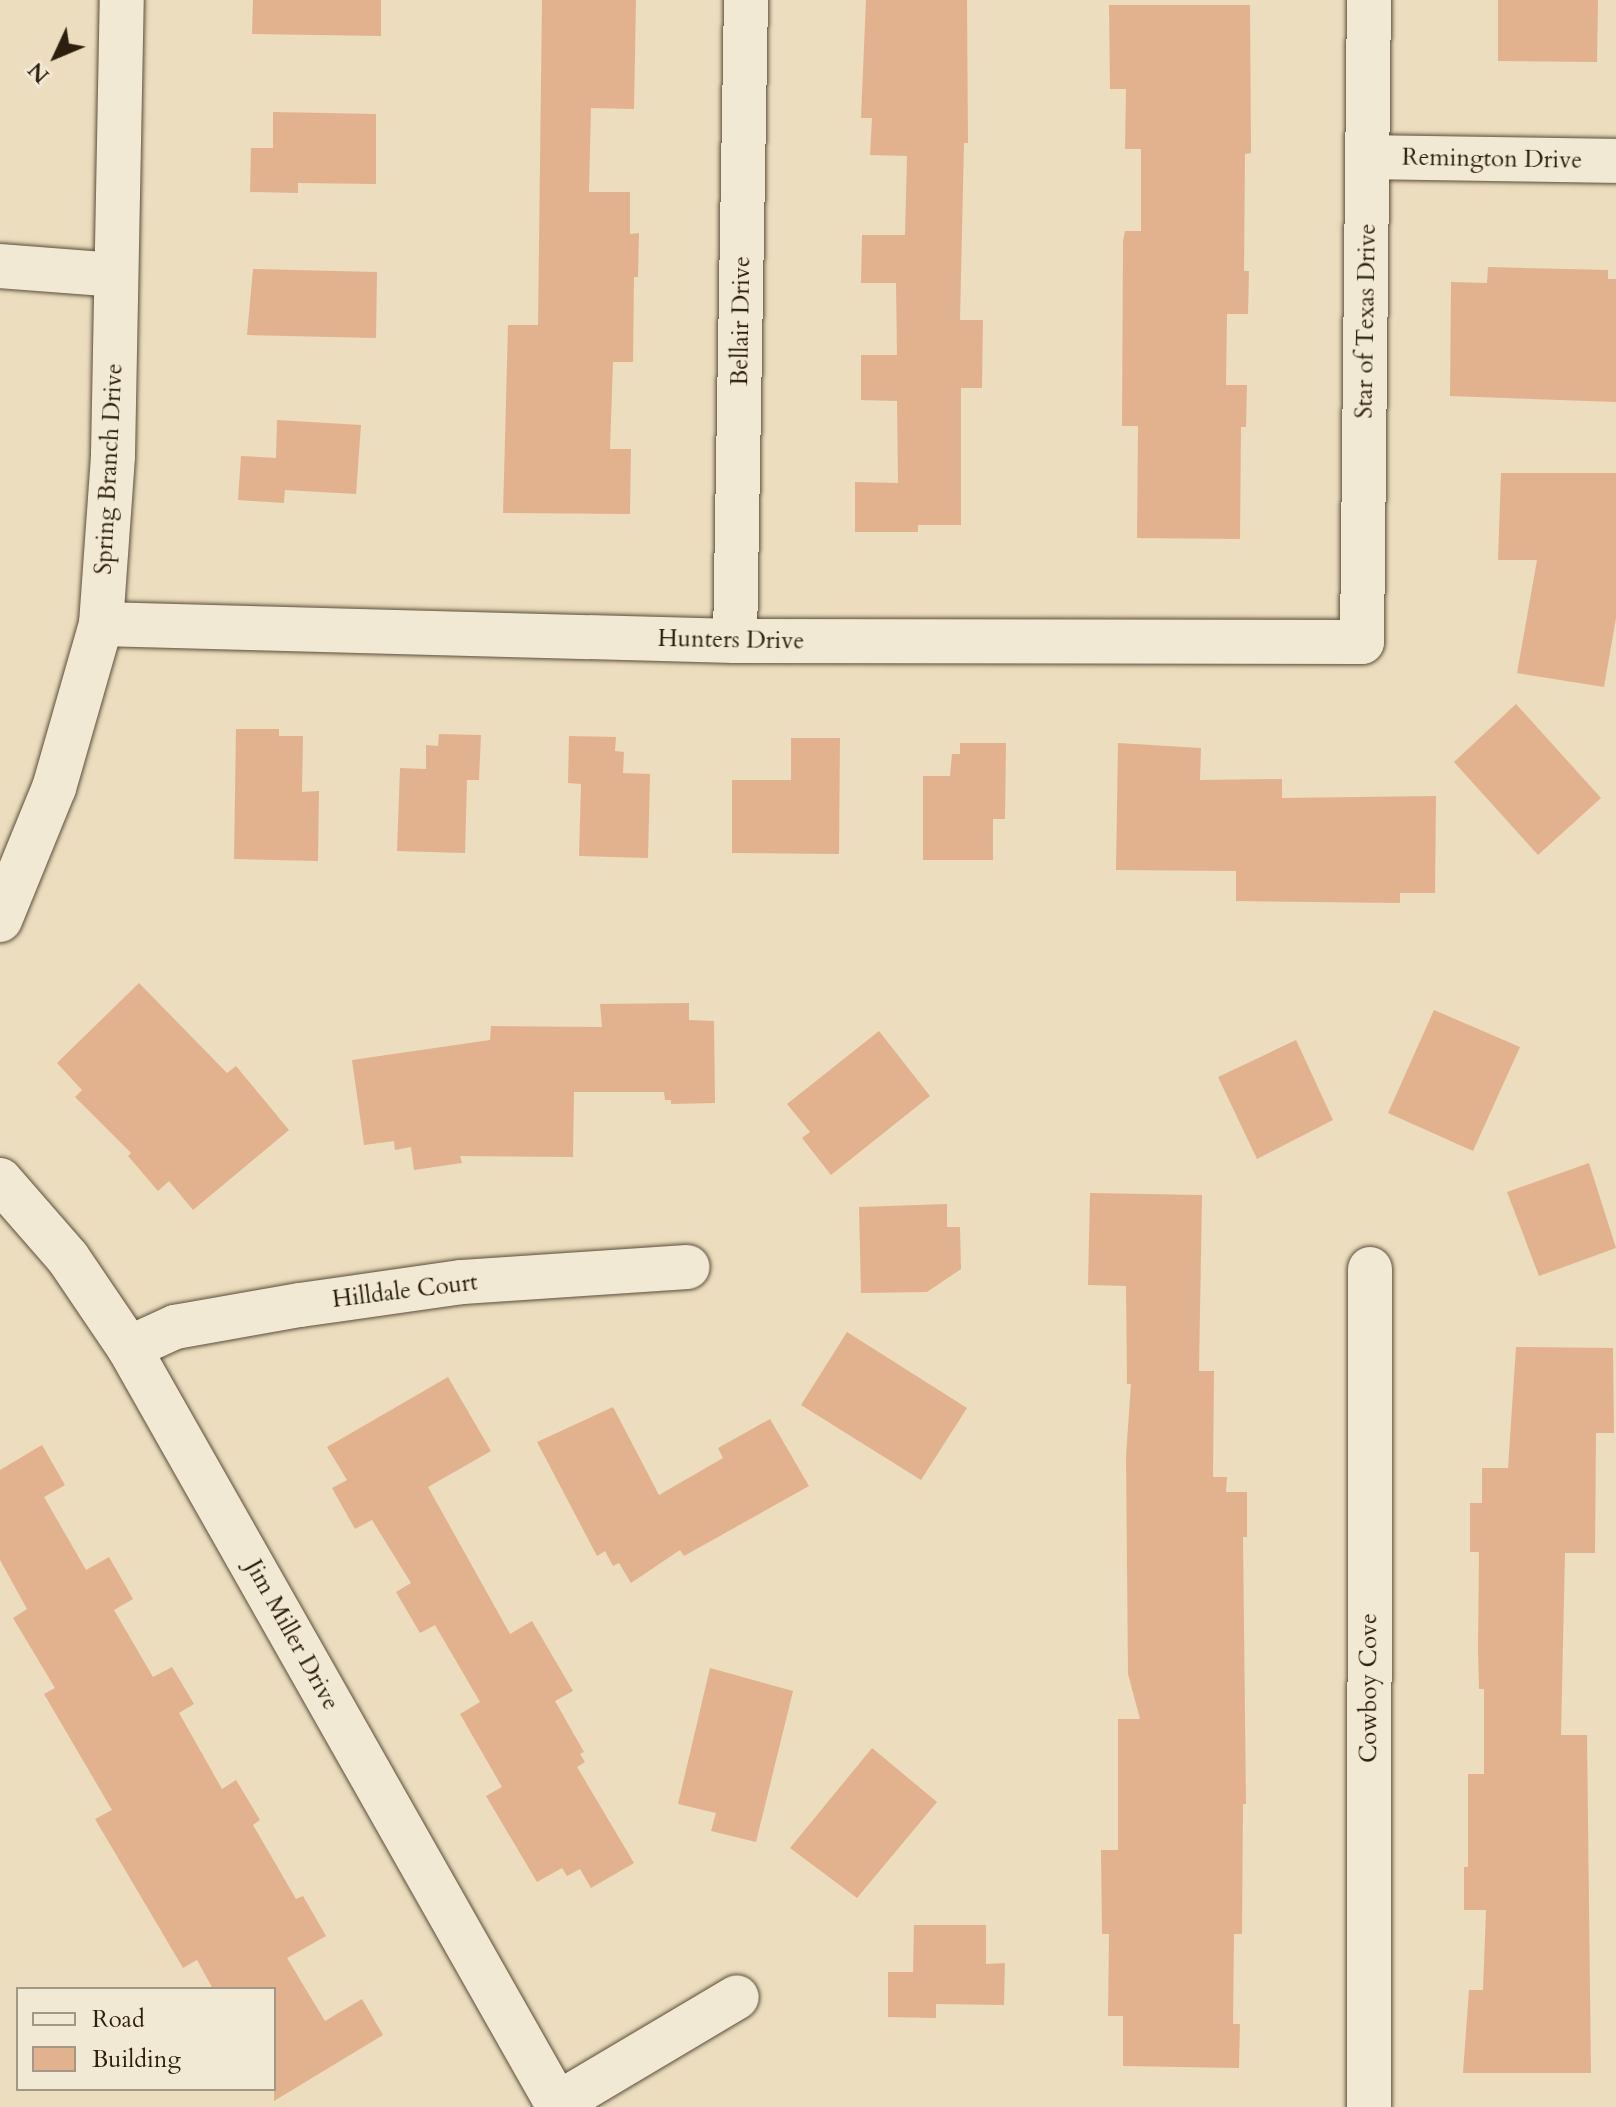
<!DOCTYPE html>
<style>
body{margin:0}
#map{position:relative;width:1616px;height:2107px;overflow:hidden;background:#ebddbd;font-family:Cardo,serif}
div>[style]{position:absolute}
.building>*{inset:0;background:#e2b28e}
.roads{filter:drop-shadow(0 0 2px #5c4e3a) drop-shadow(0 0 2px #5c4e3a)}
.street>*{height:44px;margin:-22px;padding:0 22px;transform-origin:22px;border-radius:22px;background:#f2e9d4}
.secondary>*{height:44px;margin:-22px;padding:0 22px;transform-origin:22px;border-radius:22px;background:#f2e9d4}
span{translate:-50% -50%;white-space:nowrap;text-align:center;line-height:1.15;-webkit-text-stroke:6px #f2e9d4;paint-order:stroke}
.street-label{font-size:24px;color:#2d1f0e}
.legend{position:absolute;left:16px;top:1987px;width:260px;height:104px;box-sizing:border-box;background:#f2e9d4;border:2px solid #a39885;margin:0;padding:10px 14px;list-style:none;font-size:24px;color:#2d1f0e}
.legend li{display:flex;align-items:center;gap:16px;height:40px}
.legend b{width:40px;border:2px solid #a39885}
.north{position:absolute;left:16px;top:16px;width:80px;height:80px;-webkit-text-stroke:6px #f2e9d4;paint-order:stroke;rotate:226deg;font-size:22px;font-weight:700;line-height:32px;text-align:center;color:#2d1f0e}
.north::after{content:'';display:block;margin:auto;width:28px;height:36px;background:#2d1f0e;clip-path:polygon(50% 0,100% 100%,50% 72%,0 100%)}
</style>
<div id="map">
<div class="building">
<i style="clip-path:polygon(253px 0,381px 0,381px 36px,252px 34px)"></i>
<i style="clip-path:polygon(542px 0,636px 0,634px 109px,591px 108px,589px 192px,630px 192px,630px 234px,639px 233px,638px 277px,634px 277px,633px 362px,613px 362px,610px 449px,631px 449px,630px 514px,503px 513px,508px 325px,538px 325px)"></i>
<i style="clip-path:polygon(866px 0,967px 0,968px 143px,964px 143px,960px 320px,983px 320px,982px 388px,961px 388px,961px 525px,918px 525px,918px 532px,855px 532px,855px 482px,898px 483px,897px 401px,861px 400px,861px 355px,897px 355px,896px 283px,861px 283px,862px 235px,905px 235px,907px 156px,870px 155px,872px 118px,861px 118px)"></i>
<i style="clip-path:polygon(1498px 0,1598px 0,1597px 62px,1498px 61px)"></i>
<i style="clip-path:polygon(1109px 5px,1250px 5px,1251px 153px,1245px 154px,1244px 271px,1249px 271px,1248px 314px,1227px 314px,1226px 385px,1247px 385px,1246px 427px,1241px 427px,1240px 539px,1137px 538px,1138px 426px,1122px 426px,1123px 241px,1125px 231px,1141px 231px,1141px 149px,1125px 149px,1126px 89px,1110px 89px)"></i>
<i style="clip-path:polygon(273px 112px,376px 114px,376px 184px,298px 183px,298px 193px,250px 192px,251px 148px,273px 148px)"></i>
<i style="clip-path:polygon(1488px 267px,1608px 270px,1608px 279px,1616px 279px,1616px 402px,1450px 396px,1451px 282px,1487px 283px)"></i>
<i style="clip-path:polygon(253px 269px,377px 272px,376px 338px,247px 335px)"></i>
<i style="clip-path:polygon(277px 420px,361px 425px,356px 494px,285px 490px,284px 503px,238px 500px,241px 456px,276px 458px)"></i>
<i style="clip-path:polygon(1501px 473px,1616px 473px,1616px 618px,1604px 687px,1517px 673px,1537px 560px,1498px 560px)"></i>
<i style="clip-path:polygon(1516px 704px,1601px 798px,1538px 855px,1454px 762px)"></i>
<i style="clip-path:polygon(236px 729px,279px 729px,279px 736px,303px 736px,302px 792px,319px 791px,318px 861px,234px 859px)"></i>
<i style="clip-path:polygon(439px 734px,481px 735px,479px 780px,467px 780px,465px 853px,397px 851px,400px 768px,426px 769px,426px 745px,438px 746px)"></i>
<i style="clip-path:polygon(569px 736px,616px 737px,615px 751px,624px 752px,623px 773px,650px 774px,648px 858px,579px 856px,581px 784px,568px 783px)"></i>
<i style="clip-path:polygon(791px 738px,840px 738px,839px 854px,732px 853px,732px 780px,791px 780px)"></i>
<i style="clip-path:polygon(960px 743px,1006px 743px,1005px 819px,993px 819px,993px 860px,923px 860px,923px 776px,950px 776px,952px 754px,960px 754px)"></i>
<i style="clip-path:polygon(1118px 743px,1201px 748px,1200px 780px,1282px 779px,1282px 798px,1436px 796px,1435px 893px,1400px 893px,1400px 903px,1236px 901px,1236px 871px,1116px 870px)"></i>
<i style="clip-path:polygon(139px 983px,227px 1073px,236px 1066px,289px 1130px,193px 1210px,169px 1181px,158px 1191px,128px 1156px,131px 1153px,75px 1097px,82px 1090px,57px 1063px)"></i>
<i style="clip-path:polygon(689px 1003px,689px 1020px,714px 1021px,715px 1103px,671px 1104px,671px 1100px,665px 1100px,664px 1092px,574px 1092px,573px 1157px,460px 1156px,462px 1163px,414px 1170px,411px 1147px,395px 1150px,394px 1141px,364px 1145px,352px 1060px,490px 1040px,491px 1026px,602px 1027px,600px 1004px)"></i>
<i style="clip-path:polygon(1434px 1010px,1520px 1047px,1473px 1151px,1388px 1113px)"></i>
<i style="clip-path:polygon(879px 1031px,930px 1096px,831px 1175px,802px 1138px,810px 1132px,787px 1104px)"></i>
<i style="clip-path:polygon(1296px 1040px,1333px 1120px,1257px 1159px,1218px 1077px)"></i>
<i style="clip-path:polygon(1589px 1163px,1616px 1248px,1539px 1276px,1507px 1192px)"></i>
<i style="clip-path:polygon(1090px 1193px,1202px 1195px,1199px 1371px,1214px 1371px,1213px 1477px,1227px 1477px,1226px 1492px,1247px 1492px,1247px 1537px,1243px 1537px,1246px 1804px,1243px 1804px,1242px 1934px,1234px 1934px,1233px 2024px,1240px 2024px,1239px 2068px,1123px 2066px,1123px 2016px,1108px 2016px,1109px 1934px,1102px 1934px,1101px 1850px,1118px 1850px,1118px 1719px,1140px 1719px,1128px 1674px,1126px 1456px,1131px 1384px,1127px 1384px,1126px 1286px,1088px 1285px)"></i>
<i style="clip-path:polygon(947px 1204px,947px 1227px,960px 1227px,961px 1269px,927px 1292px,861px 1293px,859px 1207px)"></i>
<i style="clip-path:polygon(847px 1332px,967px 1408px,921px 1480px,801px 1405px)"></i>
<i style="clip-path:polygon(1516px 1347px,1613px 1348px,1614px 1433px,1596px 1433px,1595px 1553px,1565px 1553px,1561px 1735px,1587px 1735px,1591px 2073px,1463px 2073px,1469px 1990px,1483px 1990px,1486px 1910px,1464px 1910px,1464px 1867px,1468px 1867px,1468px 1774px,1484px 1774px,1484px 1689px,1479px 1689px,1478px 1649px,1479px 1552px,1470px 1552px,1470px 1503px,1482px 1503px,1482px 1468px,1508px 1468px)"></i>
<i style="clip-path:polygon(448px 1377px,491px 1451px,428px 1487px,510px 1634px,532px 1621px,573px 1691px,555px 1701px,584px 1752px,580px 1754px,585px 1762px,577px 1767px,634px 1863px,591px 1888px,580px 1869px,567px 1876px,562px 1868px,537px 1882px,486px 1796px,502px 1787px,460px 1714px,480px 1702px,435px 1625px,420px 1633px,396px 1592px,411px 1583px,372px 1520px,355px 1529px,332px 1488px,347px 1480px,327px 1447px)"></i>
<i style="clip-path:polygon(613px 1407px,659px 1495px,723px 1458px,718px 1448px,770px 1419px,809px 1486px,684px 1556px,680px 1550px,631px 1583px,619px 1563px,613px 1566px,605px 1551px,597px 1556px,537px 1442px)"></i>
<i style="clip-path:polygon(42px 1445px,65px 1485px,44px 1497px,86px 1570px,109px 1557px,133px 1599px,114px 1610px,153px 1677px,172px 1667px,194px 1704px,179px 1713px,222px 1789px,236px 1780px,260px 1820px,253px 1825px,296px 1899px,303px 1896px,326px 1936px,287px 1958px,325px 2021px,362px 1999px,383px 2035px,274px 2101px,274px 1989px,213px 1989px,197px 1960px,183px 1968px,95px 1819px,112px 1810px,44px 1694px,55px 1688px,13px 1618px,27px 1609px,0 1560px,0 1470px)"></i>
<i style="clip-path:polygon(710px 1668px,793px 1691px,756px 1842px,711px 1831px,716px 1813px,678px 1804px)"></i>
<i style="clip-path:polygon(872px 1748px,937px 1802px,857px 1898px,790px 1848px)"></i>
<i style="clip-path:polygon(914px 1925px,986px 1925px,986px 1964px,1005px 1963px,1004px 2005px,936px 2004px,936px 2018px,888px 2017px,888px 1972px,913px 1972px)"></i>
</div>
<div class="roads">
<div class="street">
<i style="left:1368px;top:157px;width:248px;rotate:0.9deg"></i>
<i style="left:0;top:266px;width:116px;rotate:4.4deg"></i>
<i style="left:101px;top:624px;width:634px;rotate:1.54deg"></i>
<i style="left:735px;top:641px;width:627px;rotate:0.09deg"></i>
<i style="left:1362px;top:642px;width:642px;rotate:-89.38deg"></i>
<i style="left:735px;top:641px;width:641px;rotate:-89.02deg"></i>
<i style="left:0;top:1180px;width:103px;rotate:48.9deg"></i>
<i style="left:68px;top:1258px;width:109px;rotate:55.9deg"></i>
<i style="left:129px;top:1348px;width:872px;rotate:60.47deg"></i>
<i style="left:129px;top:1348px;width:51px;rotate:-24.5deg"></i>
<i style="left:175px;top:1327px;width:127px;rotate:-10deg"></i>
<i style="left:300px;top:1305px;width:164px;rotate:-8.1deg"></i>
<i style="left:462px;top:1282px;width:226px;rotate:-3.8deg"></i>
<i style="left:557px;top:2104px;width:209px;rotate:-30.7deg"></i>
<i style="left:1369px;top:2107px;width:838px;rotate:-89.93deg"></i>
</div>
<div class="secondary">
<i style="left:0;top:920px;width:143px;rotate:-67.8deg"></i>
<i style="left:54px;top:788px;width:171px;rotate:-74deg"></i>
<i style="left:101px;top:624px;width:169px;rotate:-85.9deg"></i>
<i style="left:113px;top:455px;width:455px;rotate:-88.9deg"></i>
</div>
</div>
<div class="street-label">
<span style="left:1492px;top:159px;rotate:1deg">Remington Drive</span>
<span style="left:741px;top:321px;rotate:-89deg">Bellair Drive</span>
<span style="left:1366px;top:321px;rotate:-89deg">Star of Texas Drive</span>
<span style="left:109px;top:469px;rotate:-87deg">Spring Branch Drive</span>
<span style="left:731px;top:640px;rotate:1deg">Hunters Drive</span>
<span style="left:405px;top:1291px;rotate:-7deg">Hilldale Court</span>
<span style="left:292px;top:1635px;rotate:61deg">Jim Miller Drive</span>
<span style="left:1369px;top:1688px;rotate:-90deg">Cowboy Cove</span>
</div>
<ul class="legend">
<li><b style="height:10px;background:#f2e9d4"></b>Road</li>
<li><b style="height:22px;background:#e2b28e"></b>Building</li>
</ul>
<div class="north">N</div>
</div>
